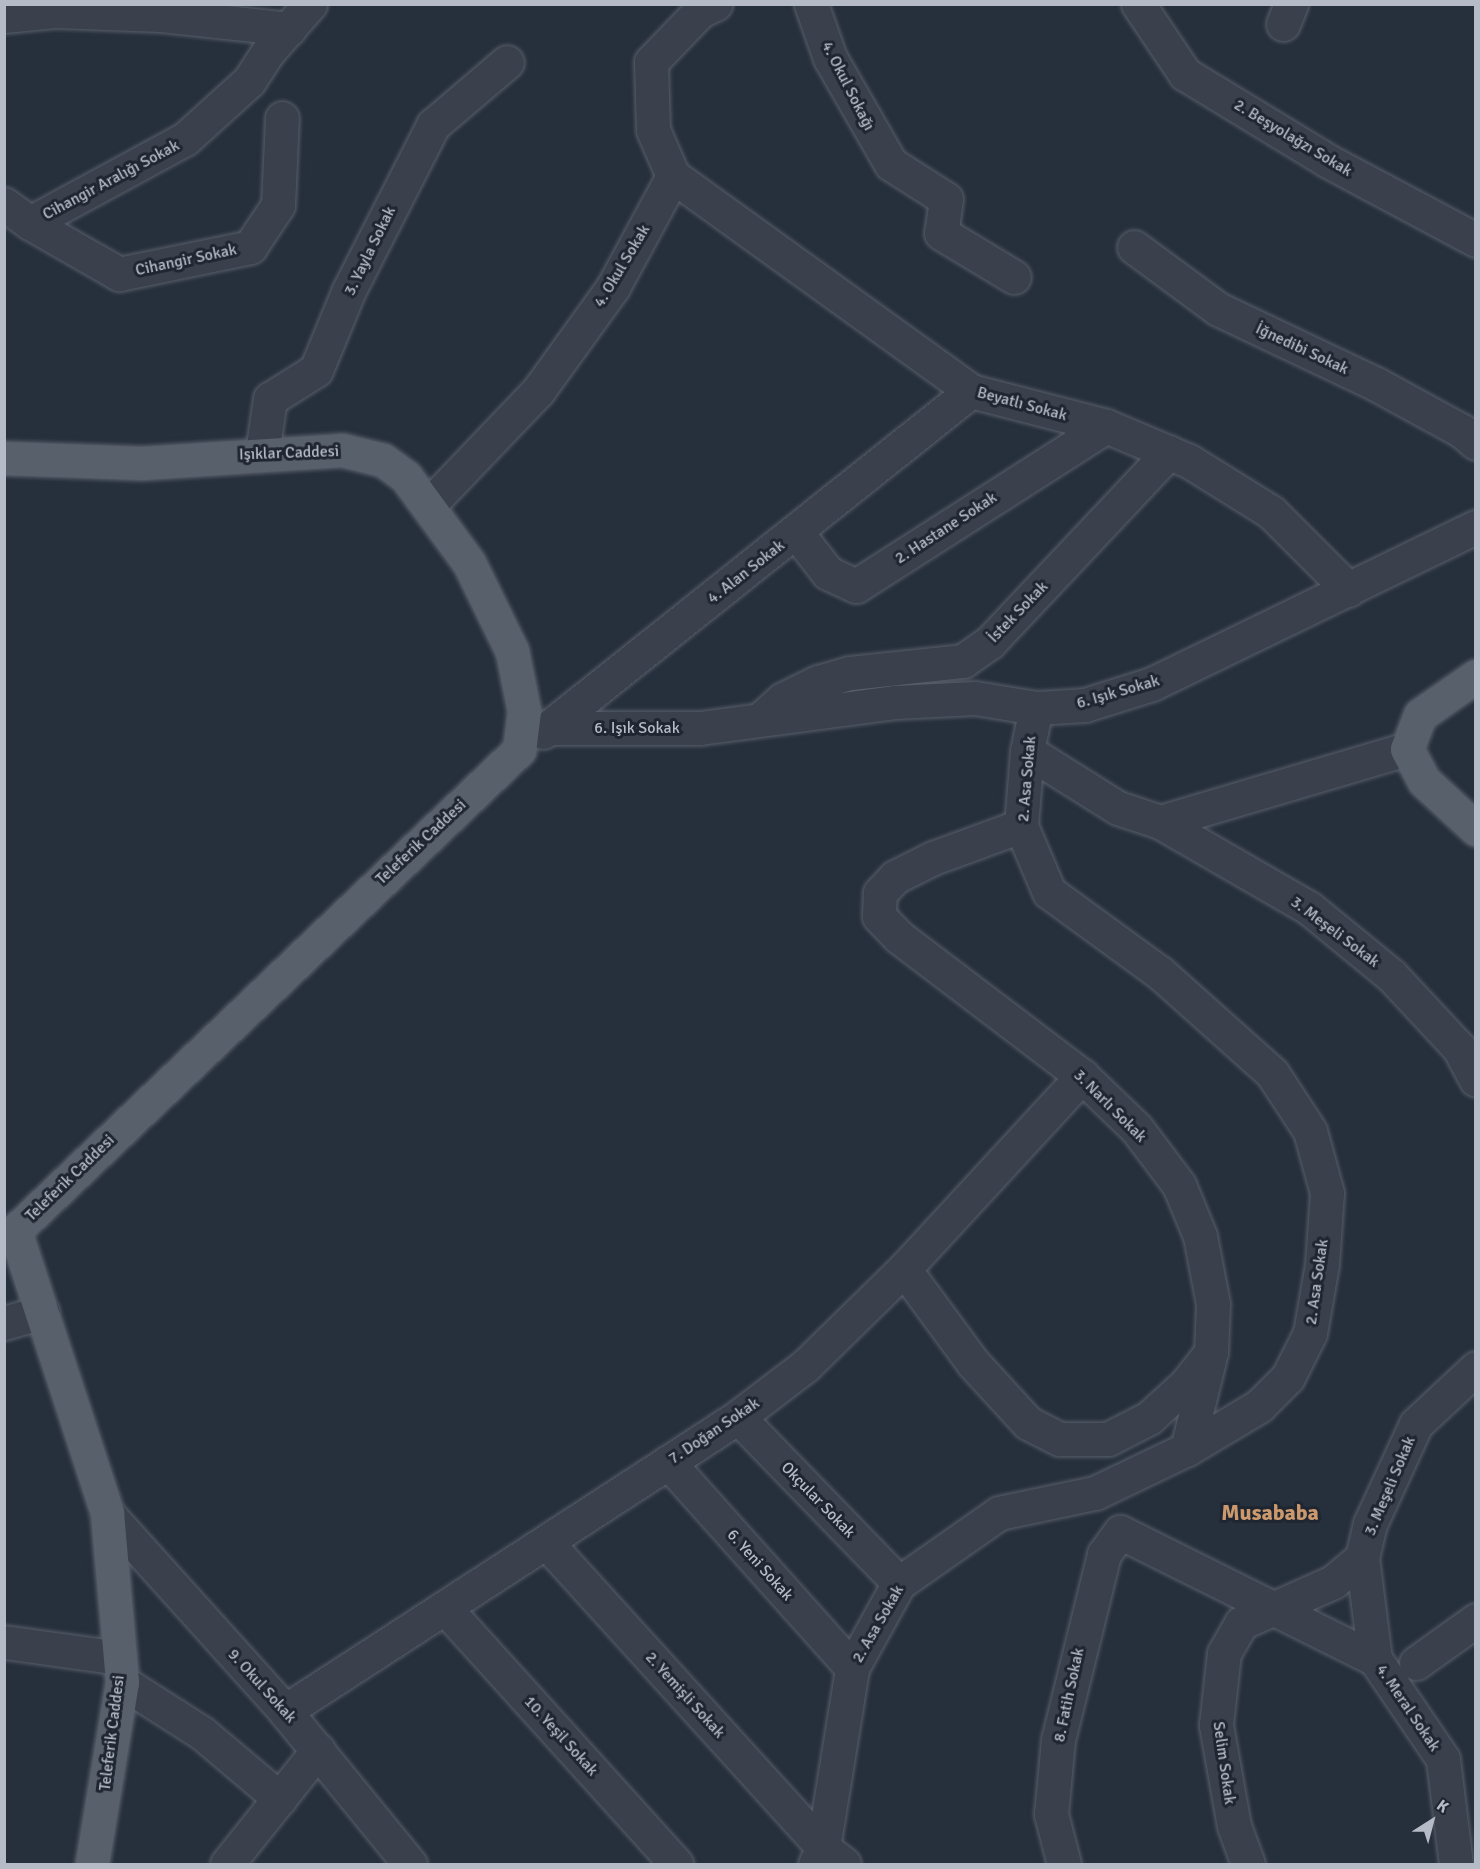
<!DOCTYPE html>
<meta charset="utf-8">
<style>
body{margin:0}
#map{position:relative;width:1480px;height:1869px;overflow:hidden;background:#262f3c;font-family:Signika,sans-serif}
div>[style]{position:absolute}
.roads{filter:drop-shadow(0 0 2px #585f6a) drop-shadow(0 0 2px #585f6a)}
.minor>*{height:33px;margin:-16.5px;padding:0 16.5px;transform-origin:16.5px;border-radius:16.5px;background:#3a414c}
.major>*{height:33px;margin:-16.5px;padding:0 16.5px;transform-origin:16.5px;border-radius:16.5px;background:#58606c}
span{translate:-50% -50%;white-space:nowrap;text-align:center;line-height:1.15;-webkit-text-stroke:6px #1f2631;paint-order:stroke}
.street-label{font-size:16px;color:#b6bcc7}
.district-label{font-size:22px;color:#cb996d;font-weight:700}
.frame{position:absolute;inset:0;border:6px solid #b6bcc7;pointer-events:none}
.north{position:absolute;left:1402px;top:1791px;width:60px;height:60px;-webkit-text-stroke:4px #1f2631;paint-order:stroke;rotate:36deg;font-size:16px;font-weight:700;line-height:24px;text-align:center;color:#b6bcc7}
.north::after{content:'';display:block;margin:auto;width:21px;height:27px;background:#b6bcc7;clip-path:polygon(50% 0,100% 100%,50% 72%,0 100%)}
</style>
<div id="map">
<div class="roads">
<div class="minor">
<i style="left:811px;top:4px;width:57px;rotate:70.6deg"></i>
<i style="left:830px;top:58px;width:122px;rotate:60.1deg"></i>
<i style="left:891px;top:164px;width:65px;rotate:32.5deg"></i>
<i style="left:946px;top:199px;width:34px;rotate:98deg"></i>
<i style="left:941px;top:233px;width:85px;rotate:31.1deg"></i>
<i style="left:1138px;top:4px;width:84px;rotate:56.1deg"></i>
<i style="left:1185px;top:74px;width:167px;rotate:31.3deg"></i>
<i style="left:1328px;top:161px;width:168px;rotate:28.1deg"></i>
<i style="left:4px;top:16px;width:51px;rotate:-5.6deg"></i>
<i style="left:55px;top:11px;width:106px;rotate:2.2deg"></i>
<i style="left:161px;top:15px;width:129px;rotate:6.2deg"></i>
<i style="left:1283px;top:24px;width:22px;rotate:-68deg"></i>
<i style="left:673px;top:176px;width:367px;rotate:35.8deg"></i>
<i style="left:971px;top:391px;width:139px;rotate:14.5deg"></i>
<i style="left:1106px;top:426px;width:90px;rotate:22.9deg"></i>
<i style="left:1189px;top:461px;width:97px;rotate:31.9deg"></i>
<i style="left:1271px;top:512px;width:110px;rotate:45deg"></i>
<i style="left:4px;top:204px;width:32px;rotate:36deg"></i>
<i style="left:30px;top:223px;width:103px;rotate:29.8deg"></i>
<i style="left:119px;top:274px;width:134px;rotate:-11.6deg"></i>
<i style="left:250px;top:247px;width:50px;rotate:-56.3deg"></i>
<i style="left:278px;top:205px;width:87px;rotate:-87.4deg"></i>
<i style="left:30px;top:223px;width:176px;rotate:-28.5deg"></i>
<i style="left:185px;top:139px;width:86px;rotate:-42.2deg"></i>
<i style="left:249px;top:81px;width:35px;rotate:-57deg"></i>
<i style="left:268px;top:52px;width:64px;rotate:-48.8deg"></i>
<i style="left:1134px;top:247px;width:104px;rotate:36.4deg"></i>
<i style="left:1218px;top:309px;width:175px;rotate:25.4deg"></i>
<i style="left:1376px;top:384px;width:98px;rotate:28.7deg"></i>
<i style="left:1462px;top:431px;width:18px;rotate:41deg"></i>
<i style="left:262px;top:453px;width:55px;rotate:-81.6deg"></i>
<i style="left:270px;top:399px;width:54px;rotate:-32.2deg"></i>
<i style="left:316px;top:370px;width:87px;rotate:-67.6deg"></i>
<i style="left:349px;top:290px;width:185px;rotate:-63deg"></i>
<i style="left:433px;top:125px;width:97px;rotate:-40.4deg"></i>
<i style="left:429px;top:505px;width:158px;rotate:-46.3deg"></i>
<i style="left:538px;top:391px;width:128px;rotate:-54.2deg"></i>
<i style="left:613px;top:287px;width:126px;rotate:-61.6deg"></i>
<i style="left:673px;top:176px;width:50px;rotate:-113.5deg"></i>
<i style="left:653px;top:130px;width:68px;rotate:-91.7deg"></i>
<i style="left:651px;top:62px;width:71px;rotate:-46.1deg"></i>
<i style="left:700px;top:11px;width:17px;rotate:-25deg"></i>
<i style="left:796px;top:532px;width:52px;rotate:52deg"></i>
<i style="left:828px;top:573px;width:31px;rotate:25deg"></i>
<i style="left:856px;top:586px;width:297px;rotate:-32.6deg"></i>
<i style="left:764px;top:716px;width:25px;rotate:-42deg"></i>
<i style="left:783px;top:699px;width:39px;rotate:-26deg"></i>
<i style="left:818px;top:682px;width:33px;rotate:-16deg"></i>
<i style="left:850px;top:673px;width:114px;rotate:-6.1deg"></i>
<i style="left:963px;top:661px;width:33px;rotate:-35deg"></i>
<i style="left:990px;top:642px;width:261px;rotate:-46.7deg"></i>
<i style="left:548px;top:728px;width:152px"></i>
<i style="left:700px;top:728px;width:198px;rotate:-7.6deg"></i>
<i style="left:896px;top:702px;width:79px;rotate:-2.9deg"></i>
<i style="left:975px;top:698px;width:62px;rotate:9.3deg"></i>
<i style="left:1036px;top:708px;width:49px;rotate:-3.5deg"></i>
<i style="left:1085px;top:705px;width:70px;rotate:-17.4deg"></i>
<i style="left:1152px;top:684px;width:360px;rotate:-25.9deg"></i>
<i style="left:543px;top:732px;width:547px;rotate:-38.55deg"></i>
<i style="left:1027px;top:751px;width:107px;rotate:32.1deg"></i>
<i style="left:1118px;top:808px;width:44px;rotate:18.4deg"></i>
<i style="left:1160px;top:822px;width:258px;rotate:-16.5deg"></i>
<i style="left:1160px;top:822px;width:172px;rotate:30deg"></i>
<i style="left:1309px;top:908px;width:106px;rotate:39.3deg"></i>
<i style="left:1391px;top:975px;width:100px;rotate:47deg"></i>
<i style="left:1459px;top:1048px;width:36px;rotate:62deg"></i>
<i style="left:904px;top:1269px;width:117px;rotate:53.7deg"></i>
<i style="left:973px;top:1363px;width:81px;rotate:47.5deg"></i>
<i style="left:1028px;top:1423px;width:36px;rotate:27deg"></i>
<i style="left:1060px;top:1439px;width:48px"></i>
<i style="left:1108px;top:1439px;width:46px;rotate:-27.1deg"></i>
<i style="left:1149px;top:1418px;width:52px;rotate:-42.6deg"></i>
<i style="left:1187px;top:1383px;width:39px;rotate:-52deg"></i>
<i style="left:1211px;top:1352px;width:48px;rotate:-87.6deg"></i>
<i style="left:1213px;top:1304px;width:69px;rotate:-100.8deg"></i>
<i style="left:1200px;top:1236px;width:55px;rotate:-112.4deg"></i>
<i style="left:1179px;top:1185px;width:71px;rotate:-127deg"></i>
<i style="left:1136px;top:1128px;width:75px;rotate:-136.1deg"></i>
<i style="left:1082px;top:1076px;width:230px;rotate:-142.8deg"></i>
<i style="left:899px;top:937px;width:29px;rotate:-134deg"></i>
<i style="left:879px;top:916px;width:23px;rotate:-88deg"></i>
<i style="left:880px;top:893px;width:22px;rotate:-47deg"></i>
<i style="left:895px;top:877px;width:42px;rotate:-26.6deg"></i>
<i style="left:933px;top:858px;width:94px;rotate:-20deg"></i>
<i style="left:4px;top:1323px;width:40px;rotate:-16deg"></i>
<i style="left:738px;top:1417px;width:231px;rotate:45.9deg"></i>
<i style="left:1187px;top:1449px;width:92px;rotate:-76.1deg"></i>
<i style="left:668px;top:1462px;width:276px;rotate:48.2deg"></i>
<i style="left:107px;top:1513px;width:266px;rotate:48deg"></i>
<i style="left:285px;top:1711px;width:198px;rotate:50.8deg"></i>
<i style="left:546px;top:1542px;width:413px;rotate:47.8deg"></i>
<i style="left:823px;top:1848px;width:26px;rotate:37deg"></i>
<i style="left:445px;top:1608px;width:345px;rotate:47.9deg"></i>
<i style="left:4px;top:1642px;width:116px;rotate:7.9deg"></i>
<i style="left:1416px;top:1663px;width:74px;rotate:-35.6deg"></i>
<i style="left:122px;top:1682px;width:95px;rotate:32.5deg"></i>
<i style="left:202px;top:1733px;width:102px;rotate:40.2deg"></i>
<i style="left:285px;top:1711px;width:540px;rotate:-32.98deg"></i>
<i style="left:738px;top:1417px;width:84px;rotate:-37.3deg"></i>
<i style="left:805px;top:1366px;width:139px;rotate:-44.4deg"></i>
<i style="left:904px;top:1269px;width:263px;rotate:-47.3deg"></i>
<i style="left:227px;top:1864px;width:146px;rotate:-51.4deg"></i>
<i style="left:815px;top:1864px;width:18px;rotate:-63deg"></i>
<i style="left:823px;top:1848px;width:182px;rotate:-80.8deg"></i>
<i style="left:852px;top:1668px;width:97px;rotate:-61.1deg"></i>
<i style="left:899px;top:1583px;width:122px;rotate:-35deg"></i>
<i style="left:999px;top:1513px;width:98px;rotate:-11.8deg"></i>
<i style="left:1095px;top:1493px;width:102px;rotate:-25.6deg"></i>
<i style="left:1187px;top:1449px;width:84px;rotate:-30.8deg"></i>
<i style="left:1259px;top:1406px;width:41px;rotate:-45deg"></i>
<i style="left:1288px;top:1377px;width:49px;rotate:-63.4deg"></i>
<i style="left:1310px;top:1333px;width:70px;rotate:-80.1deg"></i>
<i style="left:1322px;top:1264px;width:71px;rotate:-86deg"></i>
<i style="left:1327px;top:1193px;width:64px;rotate:-105.3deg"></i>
<i style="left:1310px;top:1131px;width:69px;rotate:-123.2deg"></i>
<i style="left:1272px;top:1073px;width:150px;rotate:-138.2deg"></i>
<i style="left:1160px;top:973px;width:137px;rotate:-143.9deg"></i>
<i style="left:1049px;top:892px;width:72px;rotate:-113deg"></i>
<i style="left:1021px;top:826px;width:75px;rotate:-85.4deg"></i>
<i style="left:1027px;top:751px;width:44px;rotate:-78.2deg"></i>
<i style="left:1064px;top:1864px;width:52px;rotate:-104.6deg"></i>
<i style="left:1051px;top:1814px;width:74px;rotate:-84.6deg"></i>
<i style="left:1058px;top:1740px;width:192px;rotate:-76.1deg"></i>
<i style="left:1104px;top:1554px;width:27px;rotate:-54deg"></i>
<i style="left:1120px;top:1532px;width:285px;rotate:26.5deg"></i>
<i style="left:1248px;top:1864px;width:40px;rotate:-110.2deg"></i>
<i style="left:1234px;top:1826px;width:103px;rotate:-100.1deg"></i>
<i style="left:1216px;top:1725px;width:72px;rotate:-83.7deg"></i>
<i style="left:1224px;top:1653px;width:34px;rotate:-60deg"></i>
<i style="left:1241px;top:1623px;width:101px;rotate:-24deg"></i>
<i style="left:1333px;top:1582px;width:38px;rotate:-40deg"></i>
<i style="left:1456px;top:1864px;width:106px;rotate:-97.1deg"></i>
<i style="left:1443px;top:1759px;width:121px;rotate:-124.2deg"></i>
<i style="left:1375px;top:1659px;width:102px;rotate:-97.3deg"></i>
<i style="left:1362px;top:1558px;width:35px;rotate:-77deg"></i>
<i style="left:1370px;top:1524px;width:110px;rotate:-65.3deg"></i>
<i style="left:1416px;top:1424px;width:82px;rotate:-43deg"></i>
</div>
<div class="major">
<i style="left:4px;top:458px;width:138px;rotate:2.1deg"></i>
<i style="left:142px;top:463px;width:200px;rotate:-3.7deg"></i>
<i style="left:342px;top:450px;width:42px;rotate:13.7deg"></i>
<i style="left:383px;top:460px;width:29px;rotate:36deg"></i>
<i style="left:406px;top:477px;width:107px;rotate:53.8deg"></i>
<i style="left:469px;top:563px;width:98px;rotate:64deg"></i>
<i style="left:512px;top:651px;width:61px;rotate:78.7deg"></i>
<i style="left:524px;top:711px;width:39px;rotate:97deg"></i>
<i style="left:519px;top:750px;width:697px;rotate:136.34deg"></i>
<i style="left:15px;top:1231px;width:297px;rotate:71.9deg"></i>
<i style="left:107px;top:1513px;width:170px;rotate:84.9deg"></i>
<i style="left:122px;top:1682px;width:184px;rotate:99.4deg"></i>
<i style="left:1476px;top:676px;width:68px;rotate:145.1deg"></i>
<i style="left:1420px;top:715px;width:36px;rotate:111deg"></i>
<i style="left:1407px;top:749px;width:36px;rotate:62deg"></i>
<i style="left:1424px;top:781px;width:71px;rotate:42.7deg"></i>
</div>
</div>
<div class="street-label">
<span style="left:848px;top:86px;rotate:63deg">4. Okul Sokağı</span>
<span style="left:1293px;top:138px;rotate:31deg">2. Beşyolağzı Sokak</span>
<span style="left:111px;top:180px;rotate:-28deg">Cihangir Aralığı Sokak</span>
<span style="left:370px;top:251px;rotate:-64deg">3. Yayla Sokak</span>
<span style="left:186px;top:260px;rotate:-12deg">Cihangir Sokak</span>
<span style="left:622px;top:266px;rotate:-59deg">4. Okul Sokak</span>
<span style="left:1302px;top:349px;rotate:25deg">İğnedibi Sokak</span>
<span style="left:1022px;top:404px;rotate:15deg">Beyatlı Sokak</span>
<span style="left:289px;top:453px;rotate:-2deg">Işıklar Caddesi</span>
<span style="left:946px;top:528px;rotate:-33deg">2. Hastane Sokak</span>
<span style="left:746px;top:572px;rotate:-38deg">4. Alan Sokak</span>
<span style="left:1018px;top:612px;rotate:-46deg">İstek Sokak</span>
<span style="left:1118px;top:692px;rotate:-16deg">6. Işık Sokak</span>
<span style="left:637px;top:728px">6. Işık Sokak</span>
<span style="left:1027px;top:779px;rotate:-85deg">2. Asa Sokak</span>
<span style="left:421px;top:842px;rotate:-43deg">Teleferik Caddesi</span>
<span style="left:1335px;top:932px;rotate:37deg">3. Meşeli Sokak</span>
<span style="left:1110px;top:1106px;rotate:45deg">3. Narlı Sokak</span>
<span style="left:70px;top:1178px;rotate:-44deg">Teleferik Caddesi</span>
<span style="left:1317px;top:1282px;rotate:-82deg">2. Asa Sokak</span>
<span style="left:714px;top:1431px;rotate:-34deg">7. Doğan Sokak</span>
<span style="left:1390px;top:1486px;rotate:-67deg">3. Meşeli Sokak</span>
<span style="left:818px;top:1500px;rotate:46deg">Okçular Sokak</span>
<span style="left:760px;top:1565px;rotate:48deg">6. Yeni Sokak</span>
<span style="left:878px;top:1624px;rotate:-60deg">2. Asa Sokak</span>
<span style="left:262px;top:1686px;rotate:48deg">9. Okul Sokak</span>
<span style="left:685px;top:1695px;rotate:48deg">2. Yemişli Sokak</span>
<span style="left:1069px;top:1695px;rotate:-78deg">8. Fatih Sokak</span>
<span style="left:1408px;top:1708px;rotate:56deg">4. Meral Sokak</span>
<span style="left:112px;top:1733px;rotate:-83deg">Teleferik Caddesi</span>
<span style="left:561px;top:1736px;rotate:48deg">10. Yeşil Sokak</span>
<span style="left:1224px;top:1763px;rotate:82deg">Selim Sokak</span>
</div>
<div class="district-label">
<span style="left:1270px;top:1513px">Musababa</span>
</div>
<div class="frame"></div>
<div class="north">K</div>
</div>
